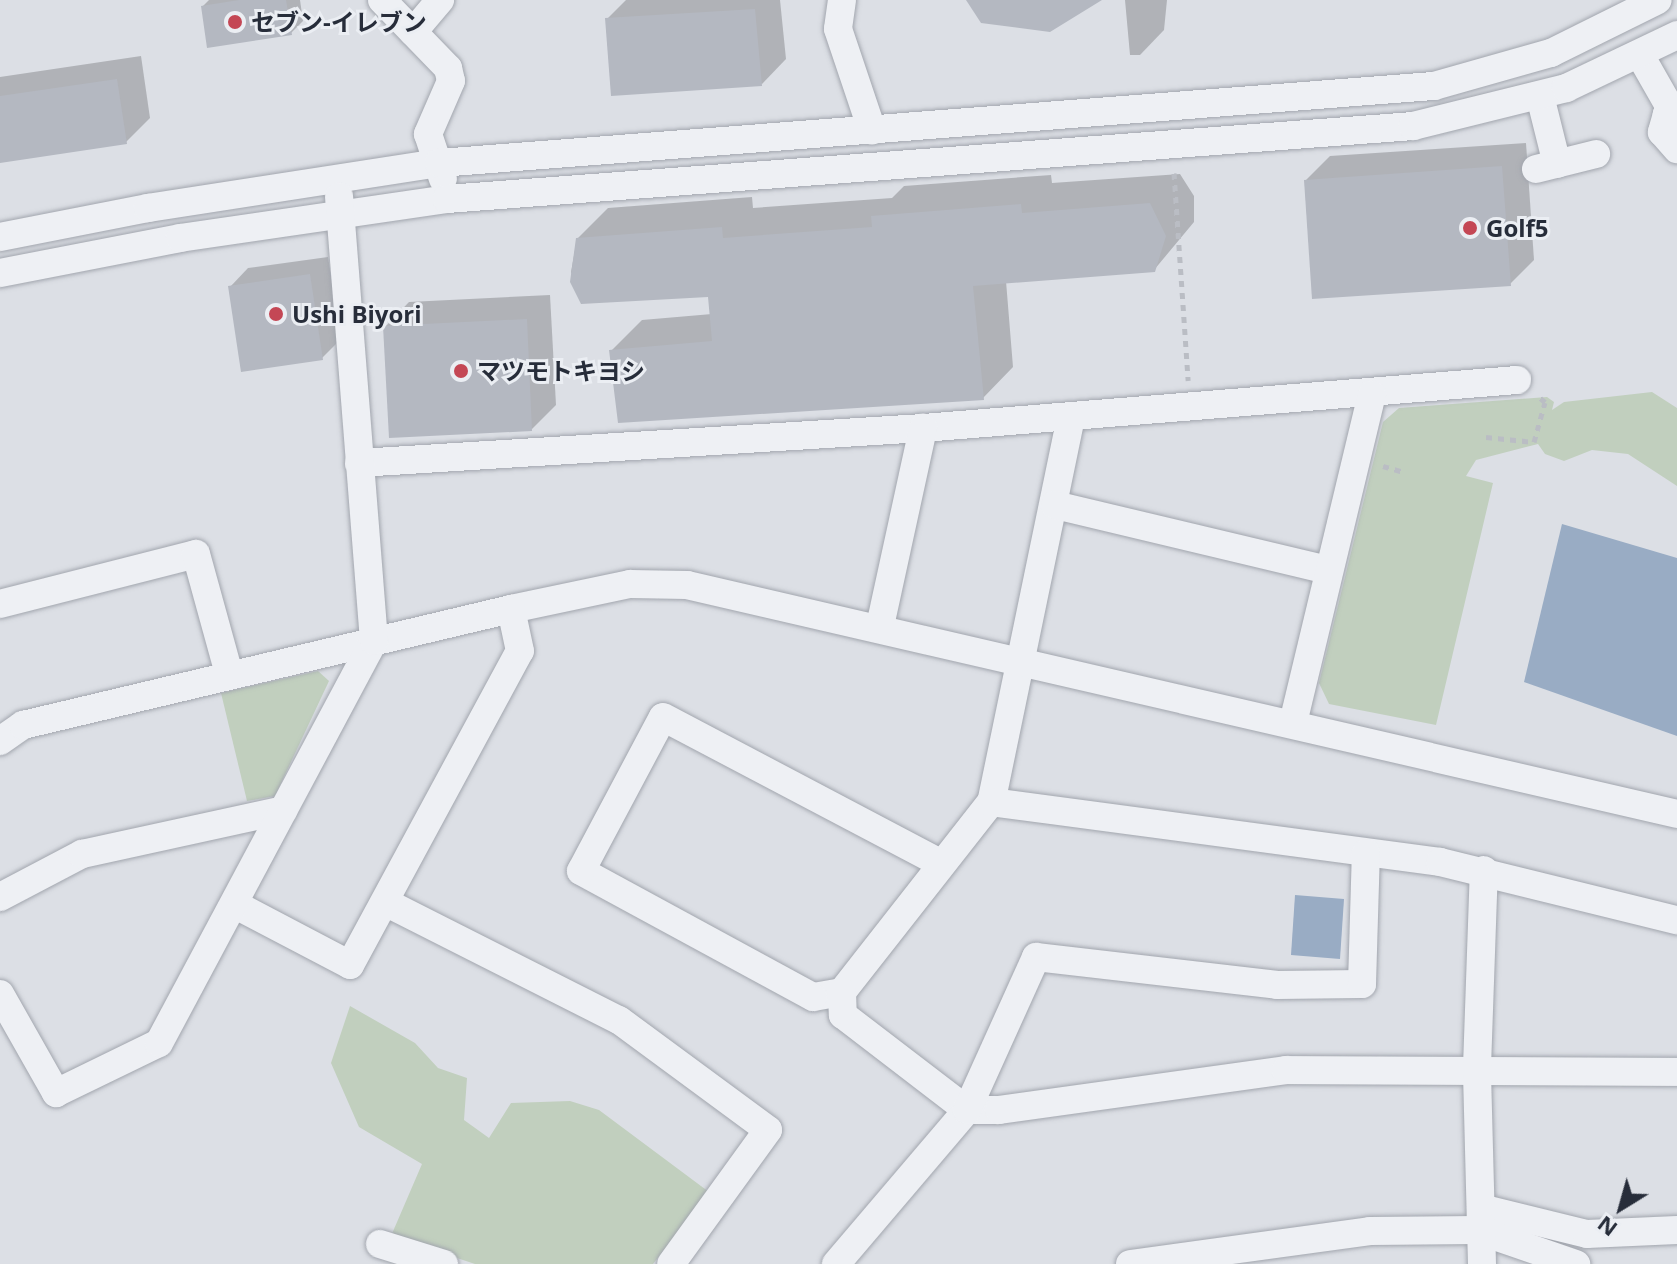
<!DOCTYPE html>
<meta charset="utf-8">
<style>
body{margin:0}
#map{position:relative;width:1677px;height:1264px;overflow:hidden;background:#dcdfe5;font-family:"Open Sans","Noto Sans JP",sans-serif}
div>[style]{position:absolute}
.green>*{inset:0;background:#c1cfbe}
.water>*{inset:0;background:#99acc4}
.shadow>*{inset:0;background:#0003}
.building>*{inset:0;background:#b4b8c1}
.path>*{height:5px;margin-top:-2.5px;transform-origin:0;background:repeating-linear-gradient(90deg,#babdc4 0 6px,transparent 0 12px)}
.roads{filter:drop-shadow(0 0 2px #a2a6ae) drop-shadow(0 0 2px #a2a6ae)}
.minor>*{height:28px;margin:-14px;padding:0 14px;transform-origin:14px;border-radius:14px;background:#eef0f4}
.dots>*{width:22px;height:22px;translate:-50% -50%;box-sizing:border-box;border:4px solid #ebeef3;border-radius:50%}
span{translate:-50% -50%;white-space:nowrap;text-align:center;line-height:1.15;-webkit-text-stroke:6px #ebeef3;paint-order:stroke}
.poi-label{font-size:24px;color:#272d3a;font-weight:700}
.left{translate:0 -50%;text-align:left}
.north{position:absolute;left:1581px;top:1168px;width:80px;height:80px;-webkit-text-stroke:6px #ebeef3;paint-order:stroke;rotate:217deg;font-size:22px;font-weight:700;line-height:32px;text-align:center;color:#272d3a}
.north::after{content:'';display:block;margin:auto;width:28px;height:36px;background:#272d3a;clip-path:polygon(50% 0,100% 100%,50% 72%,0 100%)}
</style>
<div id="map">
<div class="green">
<i style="clip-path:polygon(1652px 392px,1677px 408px,1677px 486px,1628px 454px,1592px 450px,1564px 461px,1545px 454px,1538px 444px,1476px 460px,1466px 476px,1493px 483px,1436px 725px,1329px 704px,1319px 683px,1383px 422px,1399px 408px,1547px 397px,1554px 402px,1552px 410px,1564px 402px)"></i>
<i style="clip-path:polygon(318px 671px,329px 681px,275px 796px,247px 801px,221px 693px)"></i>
<i style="clip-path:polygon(350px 1006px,415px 1043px,438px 1068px,467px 1078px,464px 1120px,489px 1138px,511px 1103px,570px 1101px,599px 1110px,709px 1192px,653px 1264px,475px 1264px,391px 1236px,422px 1164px,359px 1127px,331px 1063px)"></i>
</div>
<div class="water">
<i style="clip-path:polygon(1562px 524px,1677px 558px,1677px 736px,1524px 682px)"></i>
<i style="clip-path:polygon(1295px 895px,1344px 899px,1340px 959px,1291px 955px)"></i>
</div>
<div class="shadow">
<i style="clip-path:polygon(209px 0,300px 0,303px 21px,291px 33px,203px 6px)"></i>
<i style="clip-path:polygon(626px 0,780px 0,786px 59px,762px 84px,607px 19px)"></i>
<i style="clip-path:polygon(1125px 0,1167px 0,1164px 30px,1140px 55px,1130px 55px)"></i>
<i style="clip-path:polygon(141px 56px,150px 118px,126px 142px,0 161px,0 77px)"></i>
<i style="clip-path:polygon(1526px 143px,1534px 260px,1510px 284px,1306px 180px,1330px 156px)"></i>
<i style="clip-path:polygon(1180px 174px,1194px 196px,1194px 222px,1154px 270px,1006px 281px,1013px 367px,983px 398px,611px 351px,642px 320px,712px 314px,710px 294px,582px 302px,571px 272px,577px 239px,608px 208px,752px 197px,753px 208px,892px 198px,904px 186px,1051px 175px,1052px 183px)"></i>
<i style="clip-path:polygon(328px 257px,341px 339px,322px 358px,230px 287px,248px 268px)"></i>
<i style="clip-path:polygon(550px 295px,556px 405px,532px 429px,385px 327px,409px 302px)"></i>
</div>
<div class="building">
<i style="clip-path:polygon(239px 0,286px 0,292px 35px,207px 48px,201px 6px)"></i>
<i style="clip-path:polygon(966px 0,1102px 0,1050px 32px,981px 23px)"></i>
<i style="clip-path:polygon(755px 9px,762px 86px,611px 96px,605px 18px)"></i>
<i style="clip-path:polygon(117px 79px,127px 144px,0 163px,0 96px)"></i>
<i style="clip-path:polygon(1502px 166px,1511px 286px,1312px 299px,1304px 180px)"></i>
<i style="clip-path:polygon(1150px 203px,1166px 236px,1155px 272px,973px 286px,984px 400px,618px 423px,609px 350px,712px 341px,708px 297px,581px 304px,570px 282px,576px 238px,722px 227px,723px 238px,872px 227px,871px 216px,1021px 204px,1022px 213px)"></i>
<i style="clip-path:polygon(310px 274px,323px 360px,241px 372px,228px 286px)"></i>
<i style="clip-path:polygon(527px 319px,532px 431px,389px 438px,383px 326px)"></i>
</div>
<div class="path">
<i style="left:1174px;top:173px;width:208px;rotate:86.1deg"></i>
<i style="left:1486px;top:437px;width:48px;rotate:5.9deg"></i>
<i style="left:1534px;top:442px;width:41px;rotate:-74.6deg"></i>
<i style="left:1545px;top:402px;width:11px;rotate:-139deg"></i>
<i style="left:1383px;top:466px;width:19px;rotate:16deg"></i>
</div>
<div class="roads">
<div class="minor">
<i style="left:382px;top:0;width:95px;rotate:45.9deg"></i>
<i style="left:448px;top:68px;width:13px;rotate:77deg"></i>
<i style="left:451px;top:81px;width:58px;rotate:113.5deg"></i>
<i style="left:428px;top:134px;width:47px;rotate:71.6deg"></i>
<i style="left:842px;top:0;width:29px;rotate:98deg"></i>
<i style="left:838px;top:29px;width:107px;rotate:71.4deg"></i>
<i style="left:413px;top:32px;width:42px;rotate:-49.8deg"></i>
<i style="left:1640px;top:55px;width:64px;rotate:60.3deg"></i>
<i style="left:1540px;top:96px;width:70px;rotate:76deg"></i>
<i style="left:1677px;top:108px;width:12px;rotate:149deg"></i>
<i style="left:1667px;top:114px;width:19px;rotate:106deg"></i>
<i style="left:1662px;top:132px;width:23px;rotate:49deg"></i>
<i style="left:1536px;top:169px;width:62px;rotate:-14deg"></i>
<i style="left:0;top:237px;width:151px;rotate:-11.1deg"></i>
<i style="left:148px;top:208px;width:294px;rotate:-8.8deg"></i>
<i style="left:439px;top:163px;width:998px;rotate:-4.43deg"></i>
<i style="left:1434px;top:86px;width:122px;rotate:-15.8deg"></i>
<i style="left:1551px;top:53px;width:119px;rotate:-26.4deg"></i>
<i style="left:0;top:273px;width:183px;rotate:-11deg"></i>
<i style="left:180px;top:238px;width:270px;rotate:-8.3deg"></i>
<i style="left:447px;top:199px;width:969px;rotate:-4.32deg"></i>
<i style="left:1413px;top:126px;width:158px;rotate:-13.9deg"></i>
<i style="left:1566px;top:88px;width:123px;rotate:-25.5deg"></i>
<i style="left:1071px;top:417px;width:393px;rotate:101.7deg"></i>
<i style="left:991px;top:802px;width:241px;rotate:128.1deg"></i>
<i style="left:842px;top:992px;width:23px;rotate:88deg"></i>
<i style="left:843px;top:1015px;width:156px;rotate:37.5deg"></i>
<i style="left:967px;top:1110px;width:32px"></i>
<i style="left:999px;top:1110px;width:290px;rotate:-7.9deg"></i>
<i style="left:1286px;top:1070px;width:391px;rotate:0.3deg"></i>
<i style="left:359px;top:463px;width:565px;rotate:-3.55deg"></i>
<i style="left:923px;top:428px;width:596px;rotate:-4.62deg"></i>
<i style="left:1055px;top:505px;width:281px;rotate:13.4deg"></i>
<i style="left:0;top:604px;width:202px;rotate:-14.3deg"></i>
<i style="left:196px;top:554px;width:124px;rotate:74.6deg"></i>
<i style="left:880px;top:626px;width:203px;rotate:-77.7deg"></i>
<i style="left:1293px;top:723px;width:338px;rotate:-76.5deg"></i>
<i style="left:0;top:741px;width:28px;rotate:-35deg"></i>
<i style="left:23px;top:725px;width:502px;rotate:-13.37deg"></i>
<i style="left:511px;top:609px;width:122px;rotate:-11.9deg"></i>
<i style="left:630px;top:584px;width:57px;rotate:1deg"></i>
<i style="left:687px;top:585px;width:1016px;rotate:13.02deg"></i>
<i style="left:991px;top:802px;width:453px;rotate:7.6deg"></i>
<i style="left:1440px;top:862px;width:244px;rotate:13.8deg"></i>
<i style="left:0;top:897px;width:93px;rotate:-27.7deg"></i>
<i style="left:82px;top:854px;width:206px;rotate:-12.3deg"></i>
<i style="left:385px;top:902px;width:262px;rotate:26.8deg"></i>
<i style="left:619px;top:1020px;width:185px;rotate:36.4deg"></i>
<i style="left:768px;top:1130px;width:165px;rotate:125.9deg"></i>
<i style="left:234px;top:904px;width:131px;rotate:27.7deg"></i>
<i style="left:350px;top:965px;width:357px;rotate:-61.6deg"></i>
<i style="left:520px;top:651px;width:43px;rotate:-102.1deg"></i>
<i style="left:842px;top:992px;width:29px;rotate:170deg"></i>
<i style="left:813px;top:997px;width:264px;rotate:-151.5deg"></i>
<i style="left:581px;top:871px;width:174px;rotate:-62deg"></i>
<i style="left:663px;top:717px;width:313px;rotate:27.8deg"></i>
<i style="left:0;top:994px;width:114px;rotate:60.5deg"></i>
<i style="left:56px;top:1093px;width:114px;rotate:-25.9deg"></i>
<i style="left:159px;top:1043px;width:456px;rotate:-61.9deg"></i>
<i style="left:374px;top:641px;width:446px;rotate:-94.5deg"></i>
<i style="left:1481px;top:1208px;width:109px;rotate:13.8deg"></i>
<i style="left:1587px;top:1234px;width:90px;rotate:-2.5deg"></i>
<i style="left:380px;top:1244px;width:67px;rotate:17.4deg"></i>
<i style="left:836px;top:1264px;width:202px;rotate:-49.6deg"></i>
<i style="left:967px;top:1110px;width:168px;rotate:-65.7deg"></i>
<i style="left:1036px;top:957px;width:243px;rotate:6.6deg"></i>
<i style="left:1277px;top:985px;width:85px;rotate:-0.7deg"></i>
<i style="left:1362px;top:984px;width:131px;rotate:-88.3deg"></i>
<i style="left:1130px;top:1264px;width:242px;rotate:-7.8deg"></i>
<i style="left:1370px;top:1231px;width:107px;rotate:-0.5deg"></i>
<i style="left:1477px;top:1230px;width:105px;rotate:19deg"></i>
<i style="left:1482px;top:1264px;width:197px;rotate:-91.5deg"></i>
<i style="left:1477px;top:1067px;width:197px;rotate:-88deg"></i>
</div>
</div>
<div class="dots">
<i style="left:235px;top:22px;background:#c44755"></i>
<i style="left:1470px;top:228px;background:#c44755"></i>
<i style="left:276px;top:314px;background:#c44755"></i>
<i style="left:461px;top:371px;background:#c44755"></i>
</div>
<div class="poi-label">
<span class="left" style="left:251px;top:22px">セブン-イレブン</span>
<span class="left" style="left:1486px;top:228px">Golf5</span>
<span class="left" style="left:292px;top:314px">Ushi Biyori</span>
<span class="left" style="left:477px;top:371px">マツモトキヨシ</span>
</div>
<div class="north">N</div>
</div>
